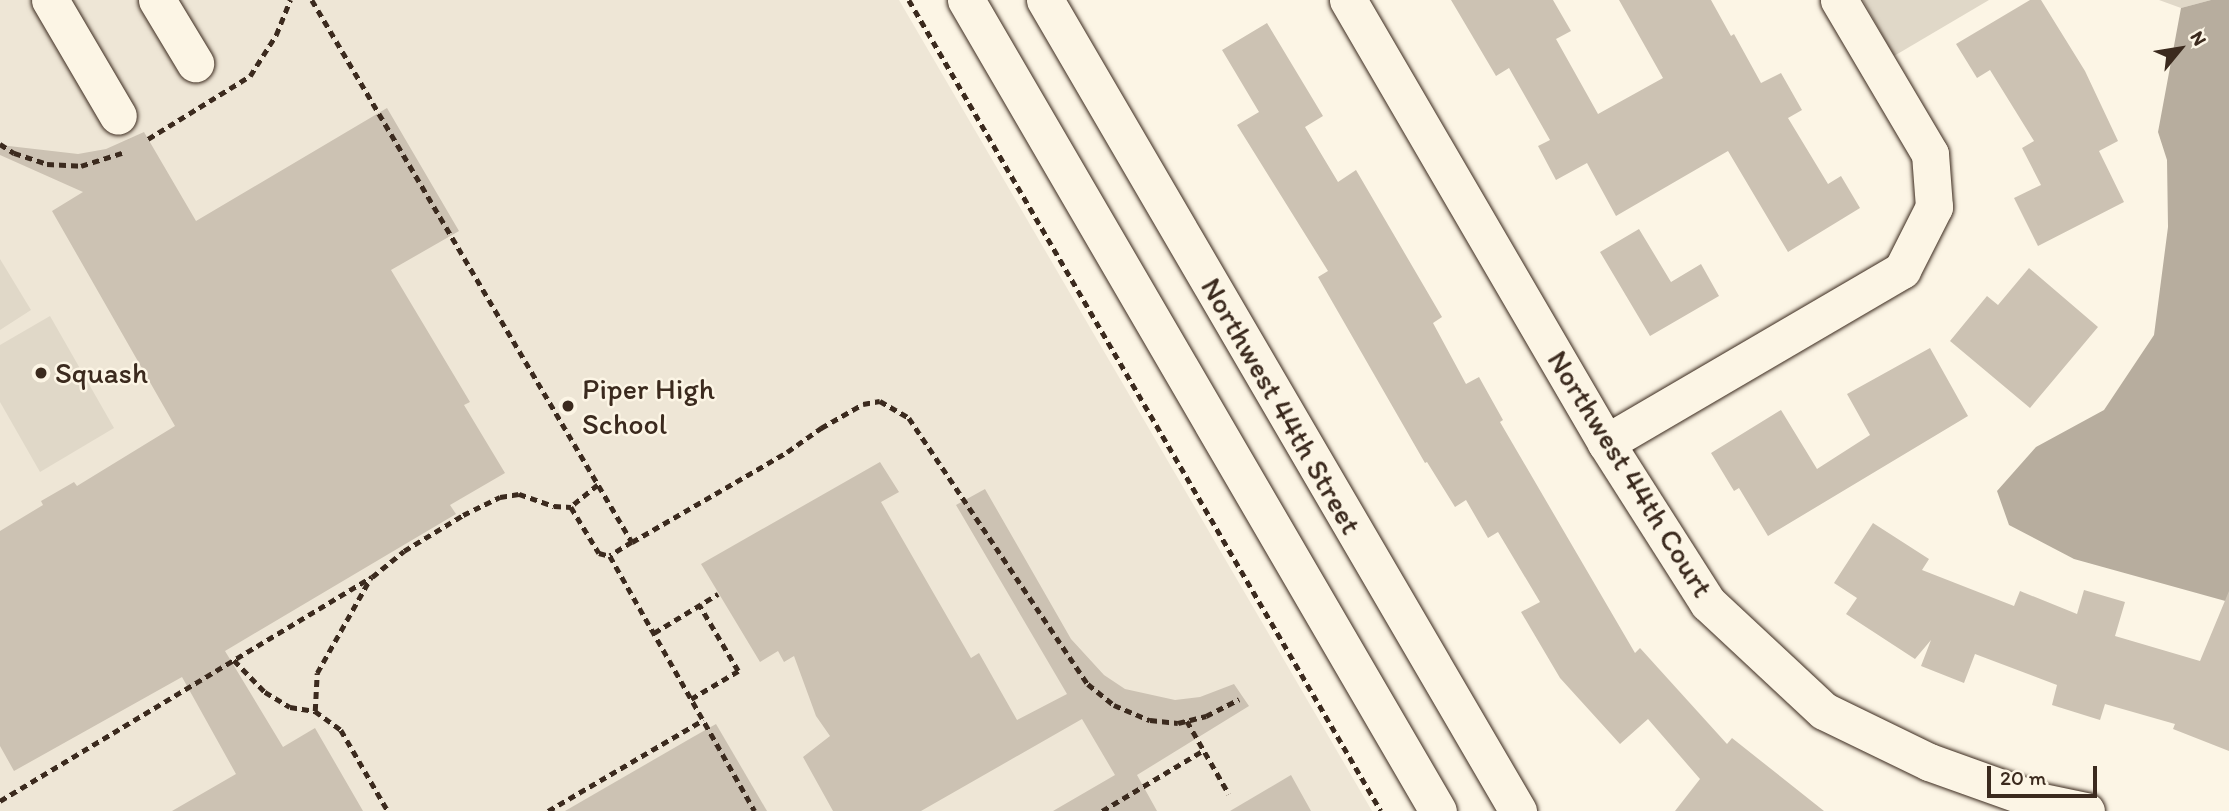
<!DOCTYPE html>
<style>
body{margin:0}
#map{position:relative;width:2229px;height:811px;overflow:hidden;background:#fcf5e5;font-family:Itim,sans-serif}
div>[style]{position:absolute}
.built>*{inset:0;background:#eee6d6}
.green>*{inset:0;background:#e0d8c8}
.water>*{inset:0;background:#b7ad9e}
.building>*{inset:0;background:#ccc2b3}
.path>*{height:4.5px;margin-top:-2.25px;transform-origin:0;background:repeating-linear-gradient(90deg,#3b2a1e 0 7px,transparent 0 12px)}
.roads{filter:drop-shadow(0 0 2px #3b2a1e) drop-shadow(0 0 2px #3b2a1e)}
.minor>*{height:37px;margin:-18.5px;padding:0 18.5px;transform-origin:18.5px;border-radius:18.5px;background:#fcf5e5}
.dots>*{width:19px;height:19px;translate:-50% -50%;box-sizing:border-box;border:4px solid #fcf5e5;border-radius:50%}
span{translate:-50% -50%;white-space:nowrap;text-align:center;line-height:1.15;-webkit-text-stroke:5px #fcf5e5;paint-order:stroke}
.poi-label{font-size:30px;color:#3b2a1e}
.left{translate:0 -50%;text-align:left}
.street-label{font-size:30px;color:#3b2a1e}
.north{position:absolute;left:2145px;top:14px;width:70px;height:70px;-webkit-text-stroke:5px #fcf5e5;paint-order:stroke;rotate:60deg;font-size:19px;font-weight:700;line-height:28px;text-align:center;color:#3b2a1e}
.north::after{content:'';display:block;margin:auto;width:24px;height:32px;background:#3b2a1e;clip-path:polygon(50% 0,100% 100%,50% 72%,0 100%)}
.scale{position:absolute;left:1987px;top:766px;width:110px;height:32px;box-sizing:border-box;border:4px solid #3b2a1e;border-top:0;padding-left:9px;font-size:21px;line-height:24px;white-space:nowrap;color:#3b2a1e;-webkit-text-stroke:5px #fcf5e5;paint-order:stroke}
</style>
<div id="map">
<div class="built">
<i style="clip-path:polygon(0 0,899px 0,1372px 811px,0 811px)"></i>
</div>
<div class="green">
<i style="clip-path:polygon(1863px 0,1989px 0,1894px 56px)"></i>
<i style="clip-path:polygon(2159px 0,2211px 0,2181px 8px)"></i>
<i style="clip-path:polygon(0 259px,31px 310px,0 330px)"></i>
<i style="clip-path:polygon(50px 316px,114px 428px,40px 472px,0 402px,0 345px)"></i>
</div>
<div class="water">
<i style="clip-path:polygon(2211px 0,2229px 0,2229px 602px,2074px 559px,2009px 525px,1997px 491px,2036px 447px,2104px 410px,2154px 335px,2168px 227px,2167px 160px,2158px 132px,2181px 8px)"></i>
</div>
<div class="building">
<i style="clip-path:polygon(1451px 0,1553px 0,1571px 31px,1556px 39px,1598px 114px,1663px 78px,1619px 0,1711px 0,1731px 36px,1734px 34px,1761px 83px,1781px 73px,1802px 110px,1788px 118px,1828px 184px,1841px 176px,1860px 208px,1788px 252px,1728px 151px,1616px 216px,1587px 163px,1556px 180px,1538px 146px,1550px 140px,1509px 68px,1496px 76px)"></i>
<i style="clip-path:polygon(2030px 0,2041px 0,2085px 71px,2118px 141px,2099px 151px,2124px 202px,2038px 246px,2014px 198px,2041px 185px,2022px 148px,2034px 141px,1990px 70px,1977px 78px,1956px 44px)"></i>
<i style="clip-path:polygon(1267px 23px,1323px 116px,1305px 127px,1338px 182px,1356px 170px,1442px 317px,1433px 323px,1466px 384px,1479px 377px,1503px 420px,1500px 422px,1635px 653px,1640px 648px,1727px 744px,1732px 738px,1824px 811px,1675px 811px,1700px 779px,1648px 719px,1620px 744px,1560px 678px,1521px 612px,1540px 602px,1498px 532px,1488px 538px,1466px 500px,1455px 507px,1427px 462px,1425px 463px,1318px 277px,1328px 271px,1237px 125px,1259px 112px,1222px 50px)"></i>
<i style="clip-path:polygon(387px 108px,459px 231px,391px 270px,470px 402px,464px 405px,505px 473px,450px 505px,456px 514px,225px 651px,283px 747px,315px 728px,363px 811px,172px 811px,236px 774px,182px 677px,14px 771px,0 746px,0 531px,43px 505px,41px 501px,74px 482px,77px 486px,175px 426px,52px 211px,83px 192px,0 155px,0 145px,78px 154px,106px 149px,144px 132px,196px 221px)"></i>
<i style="clip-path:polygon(1639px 229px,1671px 282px,1701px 264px,1719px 296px,1650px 336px,1600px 252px)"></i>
<i style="clip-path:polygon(2029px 268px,2098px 327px,2030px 408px,1950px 341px,1987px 296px,1998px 305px)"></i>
<i style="clip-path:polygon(1930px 348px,1968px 416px,1768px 536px,1739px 488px,1734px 491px,1711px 453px,1781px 410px,1817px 469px,1870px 435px,1847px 394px)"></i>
<i style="clip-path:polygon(880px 462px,899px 492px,881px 502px,971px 658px,979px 653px,1017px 720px,1067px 694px,956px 505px,985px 489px,1071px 639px,1104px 675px,1125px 689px,1175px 700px,1200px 697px,1234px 684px,1249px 706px,1137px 775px,1157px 811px,1053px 811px,1115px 775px,1082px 719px,921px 811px,833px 811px,803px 757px,830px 736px,816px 716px,794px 656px,784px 662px,778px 651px,760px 662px,701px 564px)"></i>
<i style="clip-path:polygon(1873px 523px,1929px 559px,1922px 570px,2014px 606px,2020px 591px,2077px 614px,2084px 590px,2125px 602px,2115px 636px,2200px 661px,2229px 591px,2229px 751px,2173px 729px,2175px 724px,2105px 704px,2100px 720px,2052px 705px,2057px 685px,1975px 654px,1964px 683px,1921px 666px,1931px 640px,1915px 659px,1846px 614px,1857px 598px,1834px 583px)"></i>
<i style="clip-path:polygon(716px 724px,767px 811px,565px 811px,693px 737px)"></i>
<i style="clip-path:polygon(1291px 775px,1311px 811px,1230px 811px)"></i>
</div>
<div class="path">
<i style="left:312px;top:0;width:629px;rotate:59.44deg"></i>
<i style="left:632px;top:542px;width:26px;rotate:148deg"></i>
<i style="left:610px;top:556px;width:293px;rotate:60.4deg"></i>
<i style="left:909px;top:0;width:938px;rotate:59.8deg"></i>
<i style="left:148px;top:139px;width:120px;rotate:-31.7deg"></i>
<i style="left:250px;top:76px;width:49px;rotate:-57.6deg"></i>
<i style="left:276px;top:35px;width:38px;rotate:-68deg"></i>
<i style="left:0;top:144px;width:17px;rotate:33deg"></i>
<i style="left:14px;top:153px;width:35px;rotate:18deg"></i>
<i style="left:47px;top:164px;width:34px;rotate:3deg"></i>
<i style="left:81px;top:166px;width:43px;rotate:-17.6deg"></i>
<i style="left:598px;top:485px;width:35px;rotate:141deg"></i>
<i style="left:571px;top:507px;width:54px;rotate:58.7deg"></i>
<i style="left:599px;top:553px;width:11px;rotate:15deg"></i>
<i style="left:632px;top:542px;width:179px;rotate:-30.1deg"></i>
<i style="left:787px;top:452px;width:42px;rotate:-35.2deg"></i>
<i style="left:821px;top:428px;width:48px;rotate:-29.7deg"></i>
<i style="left:863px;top:404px;width:17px;rotate:-10deg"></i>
<i style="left:880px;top:401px;width:34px;rotate:30deg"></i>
<i style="left:909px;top:418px;width:321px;rotate:56.1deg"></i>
<i style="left:1088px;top:684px;width:33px;rotate:39deg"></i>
<i style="left:1114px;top:705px;width:39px;rotate:23deg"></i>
<i style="left:1150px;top:720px;width:28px;rotate:6deg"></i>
<i style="left:1178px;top:723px;width:29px;rotate:-14deg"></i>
<i style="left:1206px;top:716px;width:37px;rotate:-27deg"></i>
<i style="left:654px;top:633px;width:75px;rotate:-31.4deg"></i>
<i style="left:234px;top:660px;width:45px;rotate:45.9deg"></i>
<i style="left:265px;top:692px;width:29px;rotate:31deg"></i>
<i style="left:290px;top:707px;width:25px;rotate:9deg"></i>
<i style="left:315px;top:711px;width:32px;rotate:36deg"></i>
<i style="left:341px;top:730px;width:94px;rotate:59.9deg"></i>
<i style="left:691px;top:699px;width:55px;rotate:-30.8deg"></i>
<i style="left:738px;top:671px;width:77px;rotate:-120.6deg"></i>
<i style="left:315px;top:711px;width:38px;rotate:-87deg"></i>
<i style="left:317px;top:673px;width:110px;rotate:-60.6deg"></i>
<i style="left:1187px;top:721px;width:84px;rotate:60.1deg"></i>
<i style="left:0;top:801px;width:434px;rotate:-31.1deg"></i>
<i style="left:372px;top:577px;width:41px;rotate:-39.1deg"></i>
<i style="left:404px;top:551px;width:69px;rotate:-31.4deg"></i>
<i style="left:463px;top:515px;width:41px;rotate:-25.9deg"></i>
<i style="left:500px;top:497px;width:19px;rotate:-9deg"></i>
<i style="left:519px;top:494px;width:37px;rotate:19deg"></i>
<i style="left:554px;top:506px;width:17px;rotate:3deg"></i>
<i style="left:548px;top:811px;width:180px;rotate:-30.4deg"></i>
<i style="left:1102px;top:811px;width:119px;rotate:-30.9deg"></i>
</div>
<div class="roads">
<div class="minor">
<i style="left:50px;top:0;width:134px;rotate:59.6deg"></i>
<i style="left:157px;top:0;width:74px;rotate:58.9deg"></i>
<i style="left:966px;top:0;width:938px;rotate:59.8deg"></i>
<i style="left:1045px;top:0;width:939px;rotate:59.75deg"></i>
<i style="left:1348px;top:0;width:513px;rotate:59.78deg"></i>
<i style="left:1606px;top:443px;width:190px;rotate:57.5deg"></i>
<i style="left:1708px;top:603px;width:158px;rotate:43deg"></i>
<i style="left:1824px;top:711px;width:117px;rotate:25.9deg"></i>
<i style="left:1929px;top:762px;width:116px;rotate:19.7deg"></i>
<i style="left:2038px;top:801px;width:10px;rotate:96deg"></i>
<i style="left:1606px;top:443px;width:343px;rotate:-30.3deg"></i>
<i style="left:1902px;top:270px;width:71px;rotate:-63.1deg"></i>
<i style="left:1934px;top:207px;width:53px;rotate:-94.3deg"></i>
<i style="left:1930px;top:154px;width:179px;rotate:-120.6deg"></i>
<i style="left:2038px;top:801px;width:49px;rotate:11.8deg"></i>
</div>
</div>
<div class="dots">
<i style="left:41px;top:373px;background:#3b2a1e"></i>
<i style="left:568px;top:406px;background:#3b2a1e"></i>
</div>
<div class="poi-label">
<span class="left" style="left:55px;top:373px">Squash</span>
<span class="left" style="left:582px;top:406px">Piper High<br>School</span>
</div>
<div class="street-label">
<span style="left:1281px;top:406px;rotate:60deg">Northwest 44th Street</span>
<span style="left:1630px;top:474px;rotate:58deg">Northwest 44th Court</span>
</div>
<div class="north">N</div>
<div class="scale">20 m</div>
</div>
